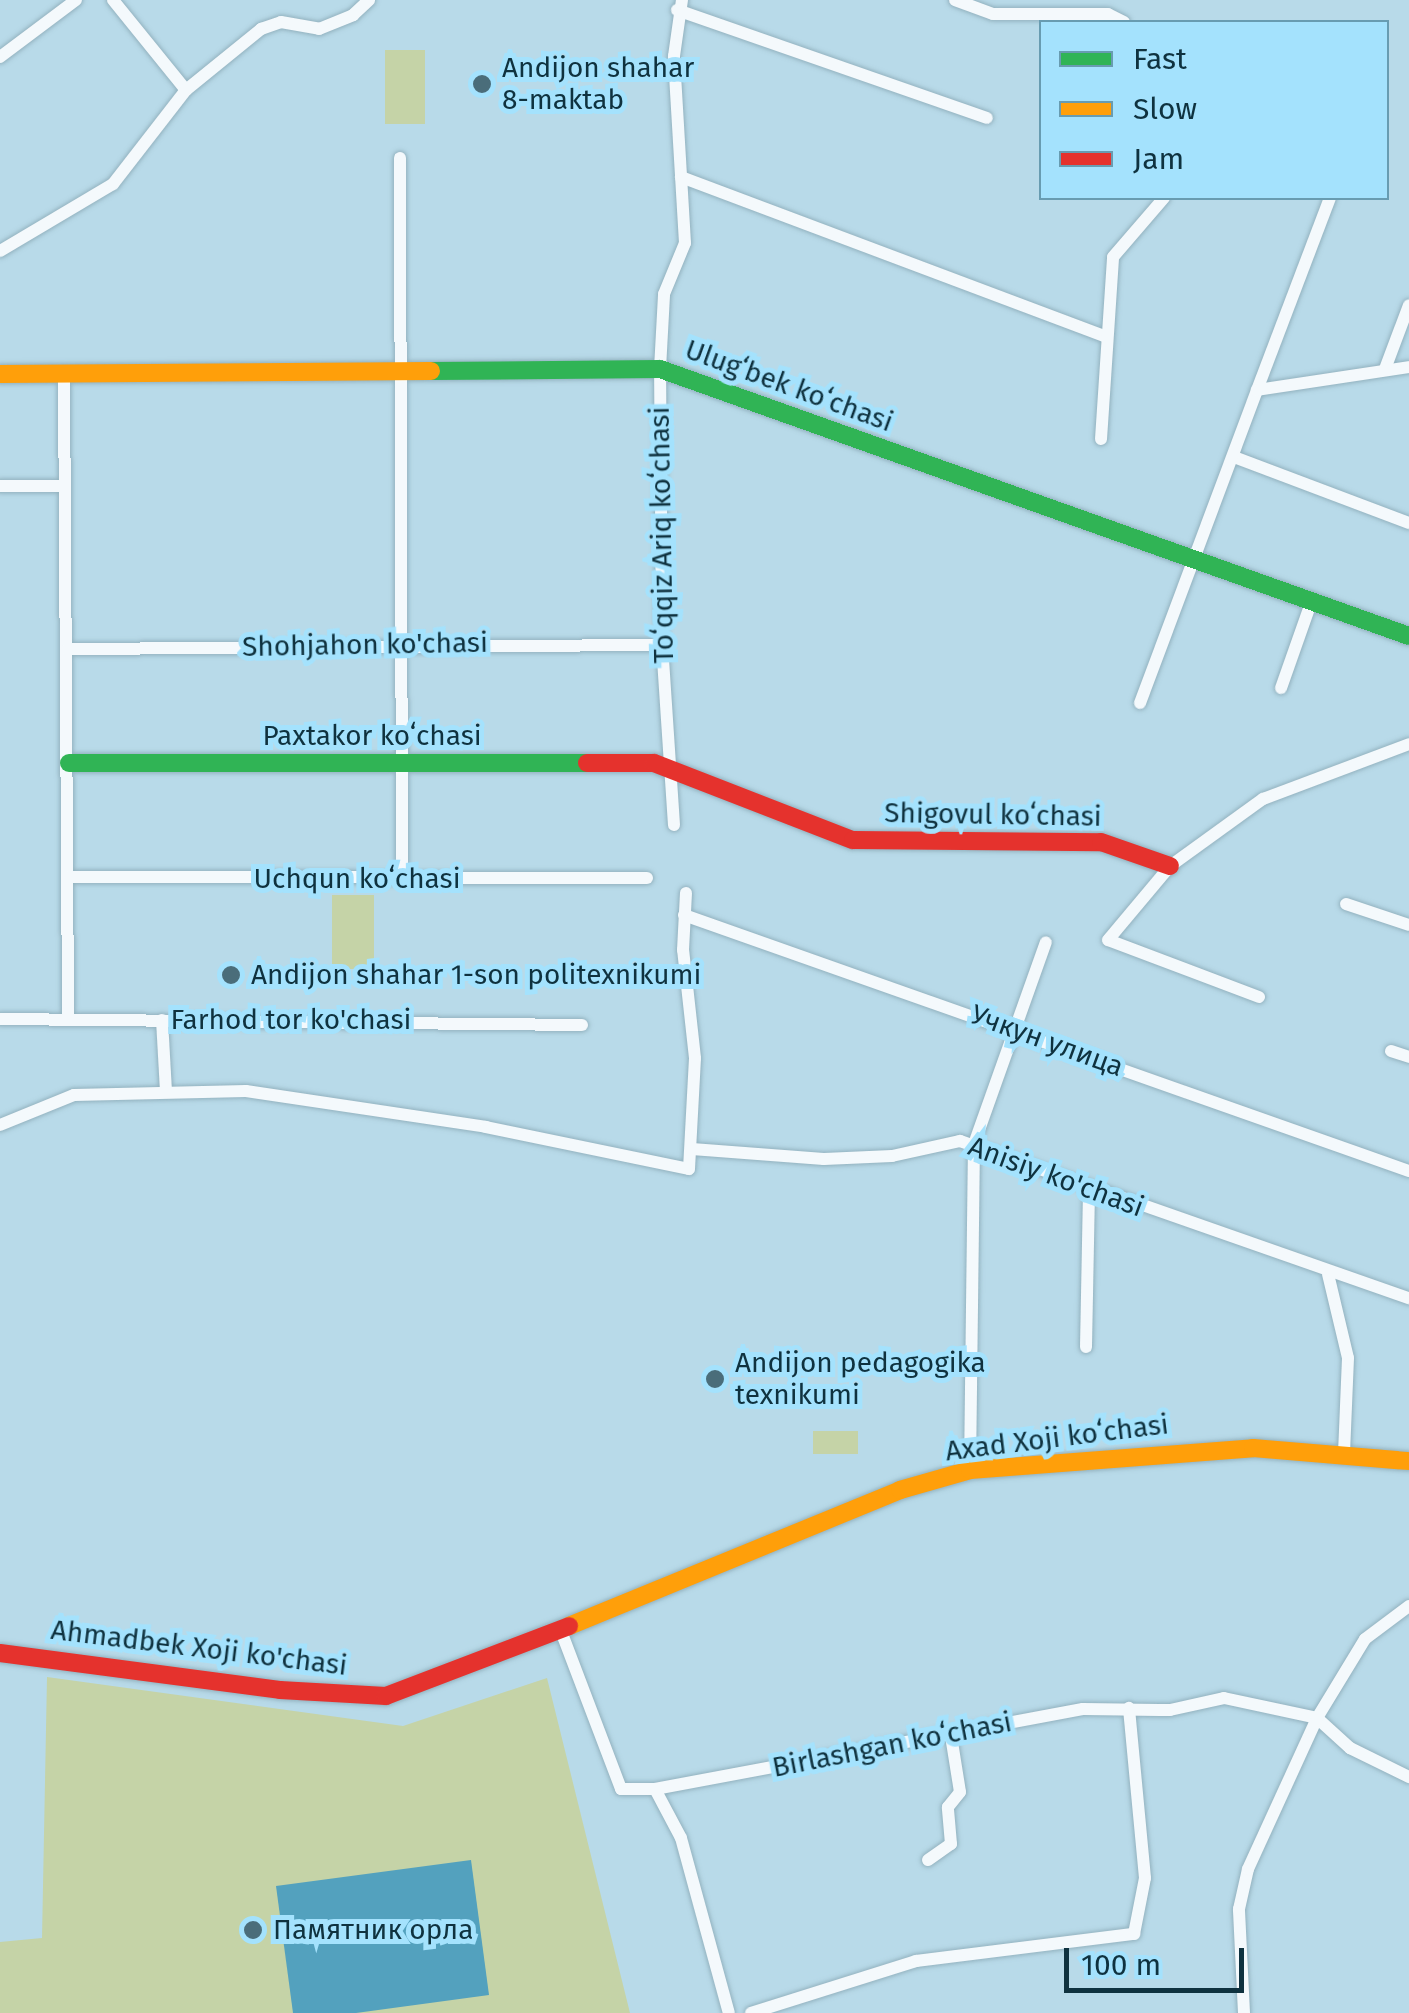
<!DOCTYPE html>
<meta charset="utf-8">
<style>
body{margin:0}
#map{position:relative;width:1409px;height:2013px;overflow:hidden;background:#b8dae9;font-family:"Fira Sans",sans-serif}
div>[style]{position:absolute}
.green>*{inset:0;background:#c5d3a7}
.water>*{inset:0;background:#53a1be}
.roads{filter:drop-shadow(0 0 2px #93b2bf) drop-shadow(0 0 2px #93b2bf)}
.street>*{height:12px;margin:-6px;padding:0 6px;transform-origin:6px;border-radius:6px;background:#f4f9fc}
.fast>*{height:18px;margin:-9px;padding:0 9px;transform-origin:9px;border-radius:9px;background:#30b455}
.slow>*{height:18px;margin:-9px;padding:0 9px;transform-origin:9px;border-radius:9px;background:#ff9f0a}
.jam>*{height:18px;margin:-9px;padding:0 9px;transform-origin:9px;border-radius:9px;background:#e5322d}
.dots>*{width:28px;height:28px;translate:-50% -50%;box-sizing:border-box;border:5px solid #a4e2fd;border-radius:50%}
span{translate:-50% -50%;white-space:nowrap;text-align:center;line-height:1.15;-webkit-text-stroke:10px #a4e2fd;paint-order:stroke}
.poi-label{font-size:28px;color:#0f323f}
.left{translate:0 -50%;text-align:left}
.street-label{font-size:28px;color:#0f323f}
.legend{position:absolute;left:1039px;top:20px;width:350px;height:180px;box-sizing:border-box;background:#a4e2fd;border:2px solid #689cb1;margin:0;padding:12px 18px;list-style:none;font-size:30px;color:#0f323f}
.legend li{display:flex;align-items:center;gap:20px;height:50px}
.legend b{width:50px;border:2px solid #689cb1}
.scale{position:absolute;left:1064px;top:1948px;width:180px;height:45px;box-sizing:border-box;border:5px solid #0f323f;border-top:0;padding-left:12px;font-size:30px;line-height:35px;white-space:nowrap;color:#0f323f;-webkit-text-stroke:8px #a4e2fd;paint-order:stroke}
</style>
<div id="map">
<div class="green">
<i style="clip-path:polygon(385px 50px,425px 50px,425px 124px,385px 124px)"></i>
<i style="clip-path:polygon(332px 895px,374px 895px,374px 969px,332px 969px)"></i>
<i style="clip-path:polygon(813px 1431px,858px 1431px,858px 1454px,813px 1454px)"></i>
<i style="clip-path:polygon(47px 1677px,403px 1726px,547px 1678px,630px 2013px,0 2013px,0 1942px,42px 1938px)"></i>
</div>
<div class="water">
<i style="clip-path:polygon(471px 1860px,489px 1995px,356px 2013px,293px 2013px,276px 1886px)"></i>
</div>
<div class="roads">
<div class="street">
<i style="left:113px;top:0;width:116px;rotate:51deg"></i>
<i style="left:955px;top:0;width:40px;rotate:20.2deg"></i>
<i style="left:993px;top:14px;width:115px"></i>
<i style="left:1108px;top:14px;width:18px;rotate:27deg"></i>
<i style="left:677px;top:10px;width:328px;rotate:19.2deg"></i>
<i style="left:0;top:57px;width:95px;rotate:-36.9deg"></i>
<i style="left:400px;top:158px;width:721px;rotate:89.84deg"></i>
<i style="left:681px;top:177px;width:452px;rotate:20.6deg"></i>
<i style="left:0;top:251px;width:131px;rotate:-30.7deg"></i>
<i style="left:113px;top:184px;width:119px;rotate:-52.2deg"></i>
<i style="left:186px;top:90px;width:97px;rotate:-39.1deg"></i>
<i style="left:261px;top:29px;width:21px;rotate:-19deg"></i>
<i style="left:281px;top:22px;width:39px;rotate:10deg"></i>
<i style="left:319px;top:29px;width:37px;rotate:-22deg"></i>
<i style="left:353px;top:15px;width:22px;rotate:-43deg"></i>
<i style="left:1385px;top:369px;width:68px;rotate:-69.4deg"></i>
<i style="left:64px;top:377px;width:642px;rotate:89.64deg"></i>
<i style="left:1257px;top:390px;width:205px;rotate:-69.2deg"></i>
<i style="left:1101px;top:439px;width:182px;rotate:-86.2deg"></i>
<i style="left:1113px;top:257px;width:78px;rotate:-49.2deg"></i>
<i style="left:1234px;top:457px;width:187px;rotate:20.7deg"></i>
<i style="left:0;top:486px;width:62px"></i>
<i style="left:68px;top:649px;width:594px;rotate:-0.39deg"></i>
<i style="left:1281px;top:688px;width:90px;rotate:-70.6deg"></i>
<i style="left:1140px;top:703px;width:334px;rotate:-69.5deg"></i>
<i style="left:1257px;top:390px;width:154px;rotate:-8.6deg"></i>
<i style="left:674px;top:825px;width:180px;rotate:-93.8deg"></i>
<i style="left:662px;top:645px;width:276px;rotate:-90.4deg"></i>
<i style="left:660px;top:369px;width:75px;rotate:-86.9deg"></i>
<i style="left:664px;top:294px;width:55px;rotate:-67.6deg"></i>
<i style="left:685px;top:243px;width:187px;rotate:-93.4deg"></i>
<i style="left:674px;top:56px;width:57px;rotate:-81.9deg"></i>
<i style="left:68px;top:877px;width:579px;rotate:0.1deg"></i>
<i style="left:1346px;top:904px;width:66px;rotate:18.4deg"></i>
<i style="left:684px;top:915px;width:769px;rotate:19.45deg"></i>
<i style="left:1259px;top:997px;width:161px;rotate:-159.3deg"></i>
<i style="left:1108px;top:940px;width:97px;rotate:-50deg"></i>
<i style="left:1170px;top:866px;width:115px;rotate:-35.8deg"></i>
<i style="left:1263px;top:799px;width:156px;rotate:-20.6deg"></i>
<i style="left:0;top:1019px;width:582px;rotate:0.59deg"></i>
<i style="left:162px;top:1020px;width:72px;rotate:86.8deg"></i>
<i style="left:1391px;top:1051px;width:19px;rotate:18deg"></i>
<i style="left:0;top:1125px;width:80px;rotate:-22.1deg"></i>
<i style="left:74px;top:1095px;width:172px;rotate:-1.3deg"></i>
<i style="left:246px;top:1091px;width:243px;rotate:8.5deg"></i>
<i style="left:486px;top:1127px;width:207px;rotate:11.7deg"></i>
<i style="left:689px;top:1169px;width:111px;rotate:-86.9deg"></i>
<i style="left:695px;top:1058px;width:109px;rotate:-96.3deg"></i>
<i style="left:683px;top:950px;width:57px;rotate:-87deg"></i>
<i style="left:692px;top:1149px;width:132px;rotate:4.3deg"></i>
<i style="left:824px;top:1159px;width:68px;rotate:-2.5deg"></i>
<i style="left:892px;top:1156px;width:70px;rotate:-12.4deg"></i>
<i style="left:960px;top:1141px;width:476px;rotate:19.3deg"></i>
<i style="left:1328px;top:1274px;width:86px;rotate:76.6deg"></i>
<i style="left:1348px;top:1358px;width:96px;rotate:92.4deg"></i>
<i style="left:1086px;top:1347px;width:157px;rotate:-88.9deg"></i>
<i style="left:970px;top:1470px;width:326px;rotate:-89.3deg"></i>
<i style="left:974px;top:1144px;width:214px;rotate:-70.4deg"></i>
<i style="left:561px;top:1631px;width:169px;rotate:69.2deg"></i>
<i style="left:621px;top:1789px;width:34px"></i>
<i style="left:655px;top:1789px;width:55px;rotate:62deg"></i>
<i style="left:681px;top:1838px;width:181px;rotate:74.7deg"></i>
<i style="left:655px;top:1789px;width:435px;rotate:-10.6deg"></i>
<i style="left:1083px;top:1709px;width:87px;rotate:0.7deg"></i>
<i style="left:1170px;top:1710px;width:55px;rotate:-12.5deg"></i>
<i style="left:1224px;top:1698px;width:95px;rotate:12.1deg"></i>
<i style="left:1317px;top:1718px;width:45px;rotate:42.3deg"></i>
<i style="left:1350px;top:1748px;width:66px;rotate:26.2deg"></i>
<i style="left:928px;top:1860px;width:28px;rotate:-35deg"></i>
<i style="left:951px;top:1844px;width:37px;rotate:-95deg"></i>
<i style="left:948px;top:1807px;width:19px;rotate:-51deg"></i>
<i style="left:960px;top:1792px;width:57px;rotate:-99.1deg"></i>
<i style="left:751px;top:2013px;width:173px;rotate:-17.5deg"></i>
<i style="left:916px;top:1961px;width:220px;rotate:-7.1deg"></i>
<i style="left:1134px;top:1934px;width:57px;rotate:-78.9deg"></i>
<i style="left:1145px;top:1878px;width:171px;rotate:-95.4deg"></i>
<i style="left:1244px;top:2013px;width:104px;rotate:-92.8deg"></i>
<i style="left:1239px;top:1909px;width:41px;rotate:-77.3deg"></i>
<i style="left:1248px;top:1869px;width:166px;rotate:-65.4deg"></i>
<i style="left:1317px;top:1718px;width:92px;rotate:-58.7deg"></i>
<i style="left:1365px;top:1639px;width:55px;rotate:-36.9deg"></i>
</div>
<div class="fast">
<i style="left:431px;top:371px;width:229px;rotate:-0.5deg"></i>
<i style="left:660px;top:369px;width:795px;rotate:19.62deg"></i>
<i style="left:69px;top:763px;width:518px"></i>
</div>
<div class="slow">
<i style="left:0;top:374px;width:431px;rotate:-0.4deg"></i>
<i style="left:569px;top:1626px;width:358px;rotate:-22.3deg"></i>
<i style="left:900px;top:1490px;width:73px;rotate:-15.9deg"></i>
<i style="left:970px;top:1470px;width:284px;rotate:-4.4deg"></i>
<i style="left:1253px;top:1448px;width:157px;rotate:4.8deg"></i>
</div>
<div class="jam">
<i style="left:587px;top:763px;width:67px"></i>
<i style="left:654px;top:763px;width:213px;rotate:21.2deg"></i>
<i style="left:853px;top:840px;width:248px;rotate:0.5deg"></i>
<i style="left:1101px;top:842px;width:73px;rotate:19.2deg"></i>
<i style="left:0;top:1653px;width:282px;rotate:7.5deg"></i>
<i style="left:280px;top:1690px;width:106px;rotate:3.2deg"></i>
<i style="left:386px;top:1696px;width:196px;rotate:-20.9deg"></i>
</div>
</div>
<div class="dots">
<i style="left:482px;top:84px;background:#4a6d7a"></i>
<i style="left:231px;top:975px;background:#4a6d7a"></i>
<i style="left:715px;top:1379px;background:#4a6d7a"></i>
<i style="left:253px;top:1930px;background:#4a6d7a"></i>
</div>
<div class="poi-label">
<span class="left" style="left:502px;top:84px">Andijon shahar<br>8-maktab</span>
<span class="left" style="left:251px;top:975px">Andijon shahar 1-son politexnikumi</span>
<span class="left" style="left:735px;top:1379px">Andijon pedagogika<br>texnikumi</span>
<span class="left" style="left:273px;top:1930px">Памятник орла</span>
</div>
<div class="street-label">
<span style="left:789px;top:386px;rotate:20deg">Ulugʻbek koʻchasi</span>
<span style="left:662px;top:535px;rotate:-91deg">Toʻqqiz Ariq koʻchasi</span>
<span style="left:365px;top:645px;rotate:-1deg">Shohjahon ko'chasi</span>
<span style="left:372px;top:736px">Paxtakor koʻchasi</span>
<span style="left:993px;top:815px;rotate:1deg">Shigovul koʻchasi</span>
<span style="left:357px;top:879px">Uchqun koʻchasi</span>
<span style="left:291px;top:1020px">Farhod tor ko'chasi</span>
<span style="left:1047px;top:1041px;rotate:20deg">Учкун улица</span>
<span style="left:1056px;top:1177px;rotate:20deg">Anisiy ko'chasi</span>
<span style="left:1057px;top:1438px;rotate:-7deg">Axad Xoji koʻchasi</span>
<span style="left:199px;top:1648px;rotate:7deg">Ahmadbek Xoji ko'chasi</span>
<span style="left:892px;top:1745px;rotate:-11deg">Birlashgan koʻchasi</span>
</div>
<ul class="legend">
<li><b style="height:12px;background:#30b455"></b>Fast</li>
<li><b style="height:12px;background:#ff9f0a"></b>Slow</li>
<li><b style="height:12px;background:#e5322d"></b>Jam</li>
</ul>
<div class="scale">100 m</div>
</div>
